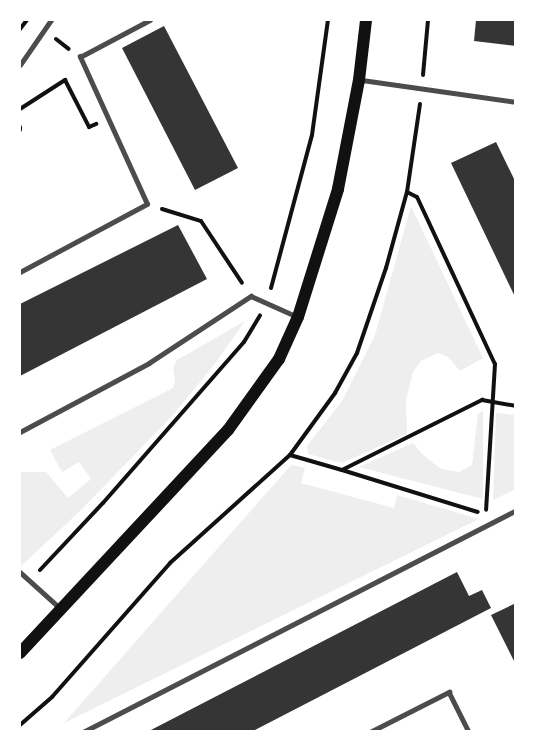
<!DOCTYPE html>
<style>
body{margin:0}
#map{position:relative;width:535px;height:751px;overflow:hidden;background:#fff;font-family:"Playfair Display",serif}
div>[style]{position:absolute}
.green>*{inset:0;background:#eee}
.building>*{inset:0;background:#353535}
.path>*{height:4px;margin:-2px;padding:0 2px;transform-origin:2px;border-radius:2px;background:#111}
.service>*{height:4.5px;margin:-2.25px;padding:0 2.25px;transform-origin:2.25px;border-radius:2.25px;background:#4c4c4c}
.secondary>*{height:12px;margin:-6px;padding:0 6px;transform-origin:6px;border-radius:6px;background:#111}
span{translate:-50% -50%;white-space:nowrap;text-align:center;line-height:1.15;-webkit-text-stroke:5px #fff;paint-order:stroke}
.frame{position:absolute;inset:0;border:21px solid #fff;pointer-events:none}
</style>
<div id="map">
<div class="green">
<i style="clip-path:polygon(411px 206px,483px 358px,460px 371px,448px 357px,438px 353px,421px 361px,413px 372px,406px 400px,407px 434px,342px 463px,308px 454px,307px 446px,342px 401px,375px 335px)"></i>
<i style="clip-path:polygon(245px 321px,214px 365px,173px 415px,79px 512px,20px 567px,20px 472px,46px 472px,68px 498px,91px 479px,79px 462px,62px 472px,50px 450px,173px 388px,175px 382px,173px 367px,177px 360px)"></i>
<i style="clip-path:polygon(483px 411px,483px 499px,359px 467px,413px 443px,422px 454px,433px 463px,442px 469px,459px 472px,472px 465px,478px 414px)"></i>
<i style="clip-path:polygon(496px 413px,515px 415px,516px 489px,493px 500px)"></i>
<i style="clip-path:polygon(291px 465px,305px 468px,301px 483px,394px 508px,397px 495px,479px 519px,64px 723px)"></i>
</div>
<div class="building">
<i style="clip-path:polygon(476px 20px,516px 20px,516px 46px,474px 41px)"></i>
<i style="clip-path:polygon(164px 26px,238px 168px,195px 190px,122px 48px)"></i>
<i style="clip-path:polygon(496px 142px,516px 183px,516px 299px,451px 163px)"></i>
<i style="clip-path:polygon(178px 225px,207px 279px,20px 376px,20px 304px)"></i>
<i style="clip-path:polygon(457px 572px,469px 596px,482px 590px,491px 608px,251px 732px,147px 732px)"></i>
<i style="clip-path:polygon(516px 603px,516px 665px,491px 615px)"></i>
</div>
<div class="path">
<i style="left:20px;top:29px;width:11px;rotate:-52deg"></i>
<i style="left:56px;top:39px;width:16px;rotate:38deg"></i>
<i style="left:423px;top:75px;width:55px;rotate:-84.8deg"></i>
<i style="left:20px;top:109px;width:54px;rotate:-32.8deg"></i>
<i style="left:65px;top:80px;width:53px;rotate:62.9deg"></i>
<i style="left:89px;top:127px;width:8px;rotate:-23deg"></i>
<i style="left:20px;top:127px;width:3px;rotate:90deg"></i>
<i style="left:407px;top:192px;width:11px;rotate:27deg"></i>
<i style="left:417px;top:197px;width:184px;rotate:65deg"></i>
<i style="left:495px;top:364px;width:146px;rotate:93.5deg"></i>
<i style="left:162px;top:209px;width:41px;rotate:17.1deg"></i>
<i style="left:201px;top:221px;width:74px;rotate:56.5deg"></i>
<i style="left:271px;top:288px;width:158px;rotate:-75deg"></i>
<i style="left:312px;top:135px;width:116px;rotate:-82.1deg"></i>
<i style="left:290px;top:455px;width:54px;rotate:16.1deg"></i>
<i style="left:342px;top:470px;width:157px;rotate:-26.6deg"></i>
<i style="left:482px;top:400px;width:35px;rotate:10deg"></i>
<i style="left:342px;top:470px;width:142px;rotate:17.2deg"></i>
<i style="left:40px;top:570px;width:92px;rotate:-46.8deg"></i>
<i style="left:103px;top:503px;width:214px;rotate:-48.8deg"></i>
<i style="left:244px;top:342px;width:31px;rotate:-59deg"></i>
<i style="left:20px;top:725px;width:43px;rotate:-41.2deg"></i>
<i style="left:52px;top:697px;width:179px;rotate:-48.6deg"></i>
<i style="left:170px;top:563px;width:161px;rotate:-42deg"></i>
<i style="left:290px;top:455px;width:77px;rotate:-54deg"></i>
<i style="left:335px;top:393px;width:46px;rotate:-61.2deg"></i>
<i style="left:357px;top:353px;width:90px;rotate:-71.2deg"></i>
<i style="left:386px;top:268px;width:79px;rotate:-74.6deg"></i>
<i style="left:407px;top:192px;width:89px;rotate:-81.6deg"></i>
</div>
<div class="service">
<i style="left:20px;top:65px;width:55px;rotate:-55.4deg"></i>
<i style="left:362px;top:80px;width:156px;rotate:8.1deg"></i>
<i style="left:20px;top:272px;width:144px;rotate:-28.2deg"></i>
<i style="left:147px;top:204px;width:162px;rotate:-114.5deg"></i>
<i style="left:80px;top:57px;width:79px;rotate:-27.9deg"></i>
<i style="left:20px;top:432px;width:146px;rotate:-28.1deg"></i>
<i style="left:149px;top:363px;width:122px;rotate:-33.3deg"></i>
<i style="left:251px;top:296px;width:51px;rotate:24.1deg"></i>
<i style="left:20px;top:572px;width:54px;rotate:42deg"></i>
<i style="left:83px;top:732px;width:487px;rotate:-27.1deg"></i>
<i style="left:370px;top:732px;width:89px;rotate:-26.9deg"></i>
<i style="left:449px;top:692px;width:45px;rotate:63.4deg"></i>
</div>
<div class="secondary">
<i style="left:20px;top:653px;width:305px;rotate:-47deg"></i>
<i style="left:228px;top:430px;width:87px;rotate:-54.3deg"></i>
<i style="left:279px;top:359px;width:46px;rotate:-65.7deg"></i>
<i style="left:298px;top:317px;width:134px;rotate:-72.6deg"></i>
<i style="left:338px;top:189px;width:111px;rotate:-79.1deg"></i>
<i style="left:359px;top:80px;width:60px;rotate:-83.3deg"></i>
</div>
<div class="frame"></div>
</div>
